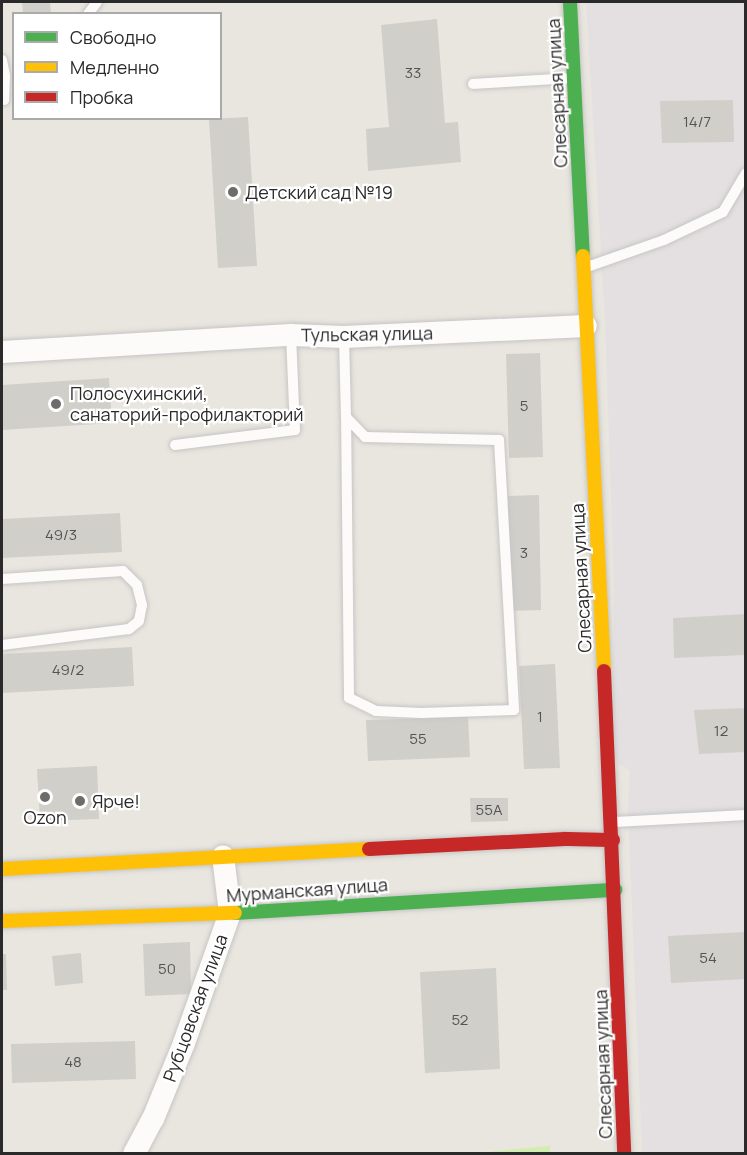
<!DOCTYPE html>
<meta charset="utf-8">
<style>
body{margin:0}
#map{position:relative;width:747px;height:1155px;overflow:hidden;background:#e9e6df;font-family:Manrope,sans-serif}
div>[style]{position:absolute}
.industrial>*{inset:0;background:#e4e0e2}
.pitch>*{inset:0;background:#d2ecb2}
.building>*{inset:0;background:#d1cfca}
.roads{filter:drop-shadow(0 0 2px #c6c5c5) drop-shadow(0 0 2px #c6c5c5)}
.lane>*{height:10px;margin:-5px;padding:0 5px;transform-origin:5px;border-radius:5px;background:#fcfbfa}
.street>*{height:22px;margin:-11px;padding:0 11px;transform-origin:11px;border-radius:11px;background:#fcfbfa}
.fast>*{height:14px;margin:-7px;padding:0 7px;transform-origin:7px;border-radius:7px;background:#4caf50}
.slow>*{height:14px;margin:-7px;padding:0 7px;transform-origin:7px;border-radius:7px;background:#ffc107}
.jam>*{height:14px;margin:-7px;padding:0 7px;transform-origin:7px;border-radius:7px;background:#c62828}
.dots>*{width:16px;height:16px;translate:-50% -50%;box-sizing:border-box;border:3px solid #fff;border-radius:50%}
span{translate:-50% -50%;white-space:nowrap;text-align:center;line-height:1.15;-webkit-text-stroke:4.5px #fff;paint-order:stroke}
.number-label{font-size:15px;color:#545453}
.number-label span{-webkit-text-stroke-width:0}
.street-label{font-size:18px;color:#2a2a2a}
.poi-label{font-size:18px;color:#2a2a2a}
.left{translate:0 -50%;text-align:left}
.frame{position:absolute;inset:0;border:3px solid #2a2a2a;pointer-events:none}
.legend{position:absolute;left:12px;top:12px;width:210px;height:108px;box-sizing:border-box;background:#fff;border:2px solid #aaa;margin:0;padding:8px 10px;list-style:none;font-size:18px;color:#2a2a2a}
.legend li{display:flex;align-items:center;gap:12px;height:30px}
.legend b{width:30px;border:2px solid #aaa}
</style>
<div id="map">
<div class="industrial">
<i style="clip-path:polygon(586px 2px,745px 2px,745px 1153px,642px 1153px,628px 809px,630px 770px,612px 760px,614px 591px,605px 318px)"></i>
</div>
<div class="pitch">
<i style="clip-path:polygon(550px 1146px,550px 1153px,474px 1153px)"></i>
</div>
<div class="building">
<i style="clip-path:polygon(22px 2px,50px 2px,51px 14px,23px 14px)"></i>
<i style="clip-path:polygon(437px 19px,445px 123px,458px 122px,461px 162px,368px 171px,366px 129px,389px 127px,381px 25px)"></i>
<i style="clip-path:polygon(733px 100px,734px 142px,662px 143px,660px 101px)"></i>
<i style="clip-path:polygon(248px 117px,257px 266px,218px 268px,209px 119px)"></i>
<i style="clip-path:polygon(540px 353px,543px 457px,509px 458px,506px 354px)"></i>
<i style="clip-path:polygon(109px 378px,112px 423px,2px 430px,2px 385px)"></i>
<i style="clip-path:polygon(539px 495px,541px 610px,509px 611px,508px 496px)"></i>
<i style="clip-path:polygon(120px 513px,122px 552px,2px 558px,2px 519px)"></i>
<i style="clip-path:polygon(746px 614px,746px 655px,674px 658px,673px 618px)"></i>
<i style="clip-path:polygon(132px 647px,134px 686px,2px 693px,2px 654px)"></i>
<i style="clip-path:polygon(555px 664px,560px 768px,524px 769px,519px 666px)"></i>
<i style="clip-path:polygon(746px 708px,746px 752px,699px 754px,694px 710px)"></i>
<i style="clip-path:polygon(468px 717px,470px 757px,368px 761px,366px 720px)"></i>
<i style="clip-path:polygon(97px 766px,99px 819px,40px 821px,37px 769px)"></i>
<i style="clip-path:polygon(470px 798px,508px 798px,508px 821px,471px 822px)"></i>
<i style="clip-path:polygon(746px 932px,746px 979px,671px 983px,668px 936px)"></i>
<i style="clip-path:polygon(190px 942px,191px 994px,145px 996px,143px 944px)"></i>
<i style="clip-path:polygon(81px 953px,83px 983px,55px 986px,52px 956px)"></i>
<i style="clip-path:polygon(2px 954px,6px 954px,7px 990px,2px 990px)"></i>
<i style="clip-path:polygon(496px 968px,500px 1069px,425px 1073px,420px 972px)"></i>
<i style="clip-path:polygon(135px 1041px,136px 1079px,12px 1083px,11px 1044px)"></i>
</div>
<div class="roads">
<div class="lane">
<i style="left:88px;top:14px;width:15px;rotate:-53deg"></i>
<i style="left:2px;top:60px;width:16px;rotate:79deg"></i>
<i style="left:5px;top:76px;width:24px;rotate:92deg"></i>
<i style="left:473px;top:84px;width:98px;rotate:-3.5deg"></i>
<i style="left:587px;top:267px;width:82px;rotate:-19.3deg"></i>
<i style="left:664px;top:240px;width:65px;rotate:-25.4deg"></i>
<i style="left:723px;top:212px;width:45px;rotate:-59.5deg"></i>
<i style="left:344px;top:337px;width:80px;rotate:88.6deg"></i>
<i style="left:346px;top:417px;width:28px;rotate:46deg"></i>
<i style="left:365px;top:437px;width:134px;rotate:1.3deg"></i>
<i style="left:499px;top:440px;width:270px;rotate:86.8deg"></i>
<i style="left:514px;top:710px;width:93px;rotate:178.2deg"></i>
<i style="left:421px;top:713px;width:45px;rotate:-177.5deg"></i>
<i style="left:376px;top:711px;width:30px;rotate:-154deg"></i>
<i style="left:349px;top:698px;width:281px;rotate:-90.6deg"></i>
<i style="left:175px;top:445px;width:121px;rotate:-7.1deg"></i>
<i style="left:295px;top:430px;width:95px;rotate:-92.4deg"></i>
<i style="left:2px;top:579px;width:121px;rotate:-3.8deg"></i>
<i style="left:123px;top:571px;width:20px;rotate:45deg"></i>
<i style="left:137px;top:585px;width:21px;rotate:76deg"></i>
<i style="left:142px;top:605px;width:16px;rotate:101deg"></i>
<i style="left:139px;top:621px;width:13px;rotate:141deg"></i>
<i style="left:129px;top:629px;width:128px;rotate:172.8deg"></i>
<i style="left:615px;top:822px;width:131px;rotate:-3.1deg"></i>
</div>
<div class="street">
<i style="left:2px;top:352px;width:289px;rotate:-3.4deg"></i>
<i style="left:291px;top:335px;width:53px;rotate:2.2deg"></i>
<i style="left:344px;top:337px;width:242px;rotate:-2.6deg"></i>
<i style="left:134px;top:1154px;width:40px;rotate:-62deg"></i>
<i style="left:153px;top:1119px;width:82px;rotate:-67.8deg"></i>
<i style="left:184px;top:1043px;width:138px;rotate:-70.5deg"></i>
<i style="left:230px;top:913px;width:57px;rotate:-97deg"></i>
</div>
<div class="fast">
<i style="left:570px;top:2px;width:254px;rotate:87.1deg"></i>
<i style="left:235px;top:913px;width:381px;rotate:-3.5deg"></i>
</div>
<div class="slow">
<i style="left:583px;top:256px;width:416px;rotate:87.1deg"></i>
<i style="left:2px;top:869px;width:368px;rotate:-3.1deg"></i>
<i style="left:2px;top:921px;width:233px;rotate:-2deg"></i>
</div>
<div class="jam">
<i style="left:604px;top:671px;width:483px;rotate:87.6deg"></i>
<i style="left:369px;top:849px;width:196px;rotate:-2.9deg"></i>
<i style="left:565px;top:839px;width:48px;rotate:1.2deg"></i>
</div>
</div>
<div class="dots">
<i style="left:233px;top:192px;background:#6d6c69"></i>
<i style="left:56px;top:404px;background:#6d6c69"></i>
<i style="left:45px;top:797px;background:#6d6c69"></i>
<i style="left:80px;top:801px;background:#6d6c69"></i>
</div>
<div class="number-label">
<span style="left:413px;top:73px">33</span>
<span style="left:697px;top:122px">14/7</span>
<span style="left:524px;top:406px">5</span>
<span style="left:61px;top:535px">49/3</span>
<span style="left:524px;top:553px">3</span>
<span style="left:68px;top:670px">49/2</span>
<span style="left:540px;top:717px">1</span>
<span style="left:721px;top:731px">12</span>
<span style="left:418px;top:739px">55</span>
<span style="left:489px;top:810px">55А</span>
<span style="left:708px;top:958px">54</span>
<span style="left:167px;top:969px">50</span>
<span style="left:460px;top:1020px">52</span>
<span style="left:73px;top:1062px">48</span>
</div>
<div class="street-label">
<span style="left:557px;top:93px;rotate:-93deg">Слесарная улица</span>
<span style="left:367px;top:334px;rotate:-1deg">Тульская улица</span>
<span style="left:581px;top:578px;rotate:-93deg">Слесарная улица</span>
<span style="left:307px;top:890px;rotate:-4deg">Мурманская улица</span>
<span style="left:195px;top:1008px;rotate:-70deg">Рубцовская улица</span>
<span style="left:603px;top:1064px;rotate:-92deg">Слесарная улица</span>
</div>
<div class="poi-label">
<span class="left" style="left:245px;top:192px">Детский сад №19</span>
<span class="left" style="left:70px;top:404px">Полосухинский,<br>санаторий-профилакторий</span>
<span class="left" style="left:92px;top:801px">Ярче!</span>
<span style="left:45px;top:817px">Ozon</span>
</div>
<div class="frame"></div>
<ul class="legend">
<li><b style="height:8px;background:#4caf50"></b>Свободно</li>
<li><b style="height:8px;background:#ffc107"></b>Медленно</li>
<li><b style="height:8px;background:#c62828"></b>Пробка</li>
</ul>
</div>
